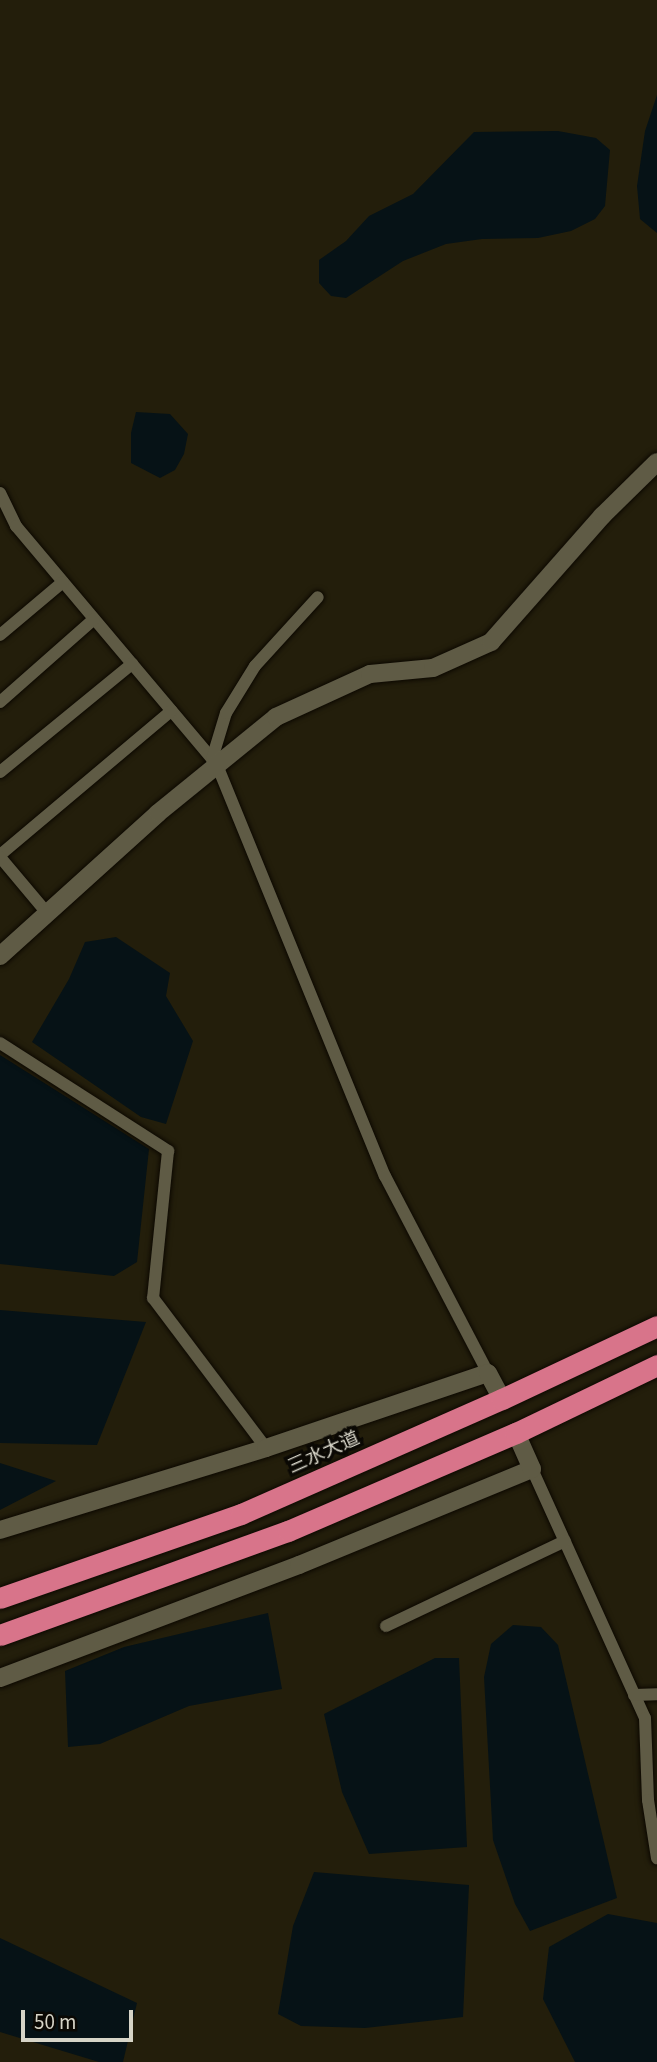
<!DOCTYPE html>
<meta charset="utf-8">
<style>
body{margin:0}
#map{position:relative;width:657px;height:2062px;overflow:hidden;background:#231e0b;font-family:"Source Sans 3","Noto Sans SC",sans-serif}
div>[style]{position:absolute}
.water>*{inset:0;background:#061216}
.roads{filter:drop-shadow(0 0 2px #0c0800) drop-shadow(0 0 2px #0c0800)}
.street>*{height:12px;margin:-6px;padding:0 6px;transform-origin:6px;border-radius:6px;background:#5f5b45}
.secondary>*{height:18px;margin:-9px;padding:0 9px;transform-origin:9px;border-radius:9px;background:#5f5b45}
.highway>*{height:21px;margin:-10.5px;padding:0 10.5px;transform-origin:10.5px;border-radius:10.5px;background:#d8748a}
span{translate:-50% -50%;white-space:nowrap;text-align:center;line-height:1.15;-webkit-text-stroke:7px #0a0803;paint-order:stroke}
.street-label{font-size:19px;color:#d6d4c7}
.scale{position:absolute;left:21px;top:2010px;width:112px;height:32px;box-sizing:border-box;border:4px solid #d6d4c7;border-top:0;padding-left:9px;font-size:21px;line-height:24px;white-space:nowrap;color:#d6d4c7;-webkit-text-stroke:5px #0a0803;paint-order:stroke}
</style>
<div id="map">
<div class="water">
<i style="clip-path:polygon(657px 95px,657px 233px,640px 219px,637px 186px,645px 131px)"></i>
<i style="clip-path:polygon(558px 131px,596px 138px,610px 150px,605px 206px,595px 219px,571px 231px,538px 238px,482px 239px,446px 244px,403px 261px,346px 298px,331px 296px,319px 283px,319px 260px,346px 241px,369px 216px,413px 194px,474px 132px)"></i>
<i style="clip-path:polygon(136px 412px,170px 414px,188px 434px,184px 454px,175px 470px,160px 478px,131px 463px,131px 433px)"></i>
<i style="clip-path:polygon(116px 937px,170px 973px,166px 996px,193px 1041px,166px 1124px,141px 1117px,32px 1042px,69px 979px,85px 942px)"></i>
<i style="clip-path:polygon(0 1055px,149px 1149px,137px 1262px,114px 1276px,0 1264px)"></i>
<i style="clip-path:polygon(0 1310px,146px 1322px,97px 1445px,0 1443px)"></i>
<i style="clip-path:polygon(0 1463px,56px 1481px,0 1510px)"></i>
<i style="clip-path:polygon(268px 1613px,282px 1689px,189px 1706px,100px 1744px,68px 1747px,65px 1671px,124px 1647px)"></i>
<i style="clip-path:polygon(513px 1625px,541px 1627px,558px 1645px,617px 1898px,530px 1931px,515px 1904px,493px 1840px,484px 1677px,491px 1644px)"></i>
<i style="clip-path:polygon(435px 1658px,459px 1658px,467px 1847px,369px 1854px,342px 1792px,324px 1714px)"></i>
<i style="clip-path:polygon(314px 1872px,469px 1885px,463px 2017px,365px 2028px,301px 2026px,278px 2014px,293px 1926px)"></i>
<i style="clip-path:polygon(608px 1914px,657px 1923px,657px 2062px,575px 2062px,543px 1999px,549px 1947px)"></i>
<i style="clip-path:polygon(0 1938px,137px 2003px,123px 2062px,99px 2062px,0 2032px)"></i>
</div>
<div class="roads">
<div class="street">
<i style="left:0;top:493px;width:37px;rotate:64deg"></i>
<i style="left:16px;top:526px;width:312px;rotate:49.9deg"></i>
<i style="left:217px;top:765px;width:444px;rotate:67.8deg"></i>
<i style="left:385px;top:1176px;width:222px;rotate:62.4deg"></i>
<i style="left:0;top:635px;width:82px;rotate:-40.1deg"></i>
<i style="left:0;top:702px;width:125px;rotate:-41.4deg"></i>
<i style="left:212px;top:759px;width:48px;rotate:-73.1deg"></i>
<i style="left:226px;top:713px;width:55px;rotate:-58.3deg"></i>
<i style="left:255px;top:666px;width:93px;rotate:-47.6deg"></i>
<i style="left:0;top:772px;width:171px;rotate:-39.3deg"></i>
<i style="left:0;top:855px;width:224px;rotate:-40.1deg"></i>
<i style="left:0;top:857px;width:73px;rotate:50deg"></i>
<i style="left:0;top:1043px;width:200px;rotate:32.7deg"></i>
<i style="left:168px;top:1151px;width:148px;rotate:95.8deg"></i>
<i style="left:153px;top:1298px;width:188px;rotate:53deg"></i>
<i style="left:532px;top:1469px;width:273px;rotate:65.6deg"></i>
<i style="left:645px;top:1718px;width:82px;rotate:87.9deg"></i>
<i style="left:648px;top:1800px;width:59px;rotate:81.2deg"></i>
<i style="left:386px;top:1626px;width:198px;rotate:-25.4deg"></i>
<i style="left:634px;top:1695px;width:23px;rotate:-2deg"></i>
</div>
<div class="secondary">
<i style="left:0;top:956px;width:213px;rotate:-42.1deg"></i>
<i style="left:158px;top:813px;width:152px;rotate:-39.1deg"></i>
<i style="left:276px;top:717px;width:103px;rotate:-24.6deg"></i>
<i style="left:370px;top:674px;width:63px;rotate:-5.4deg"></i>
<i style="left:433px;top:668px;width:64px;rotate:-24.1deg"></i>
<i style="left:491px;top:642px;width:168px;rotate:-48.6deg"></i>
<i style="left:602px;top:516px;width:77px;rotate:-44.5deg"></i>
<i style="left:0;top:1530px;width:278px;rotate:-17.1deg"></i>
<i style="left:266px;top:1448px;width:234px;rotate:-18.7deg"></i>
<i style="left:488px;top:1373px;width:30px;rotate:62deg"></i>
<i style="left:0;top:1678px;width:320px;rotate:-20.7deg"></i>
<i style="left:299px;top:1565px;width:252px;rotate:-22.4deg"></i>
<i style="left:532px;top:1469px;width:39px;rotate:-114deg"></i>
</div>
<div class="highway">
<i style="left:0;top:1598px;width:255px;rotate:-19.2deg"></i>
<i style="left:241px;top:1514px;width:285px;rotate:-23.8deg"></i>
<i style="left:502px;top:1399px;width:171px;rotate:-25.2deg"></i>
<i style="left:0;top:1635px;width:306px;rotate:-19.9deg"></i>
<i style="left:288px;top:1531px;width:248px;rotate:-23.3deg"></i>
<i style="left:516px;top:1433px;width:157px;rotate:-25.7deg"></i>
</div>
</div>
<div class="street-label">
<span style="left:324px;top:1453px;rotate:-24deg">三水大道</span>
</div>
<div class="scale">50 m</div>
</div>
